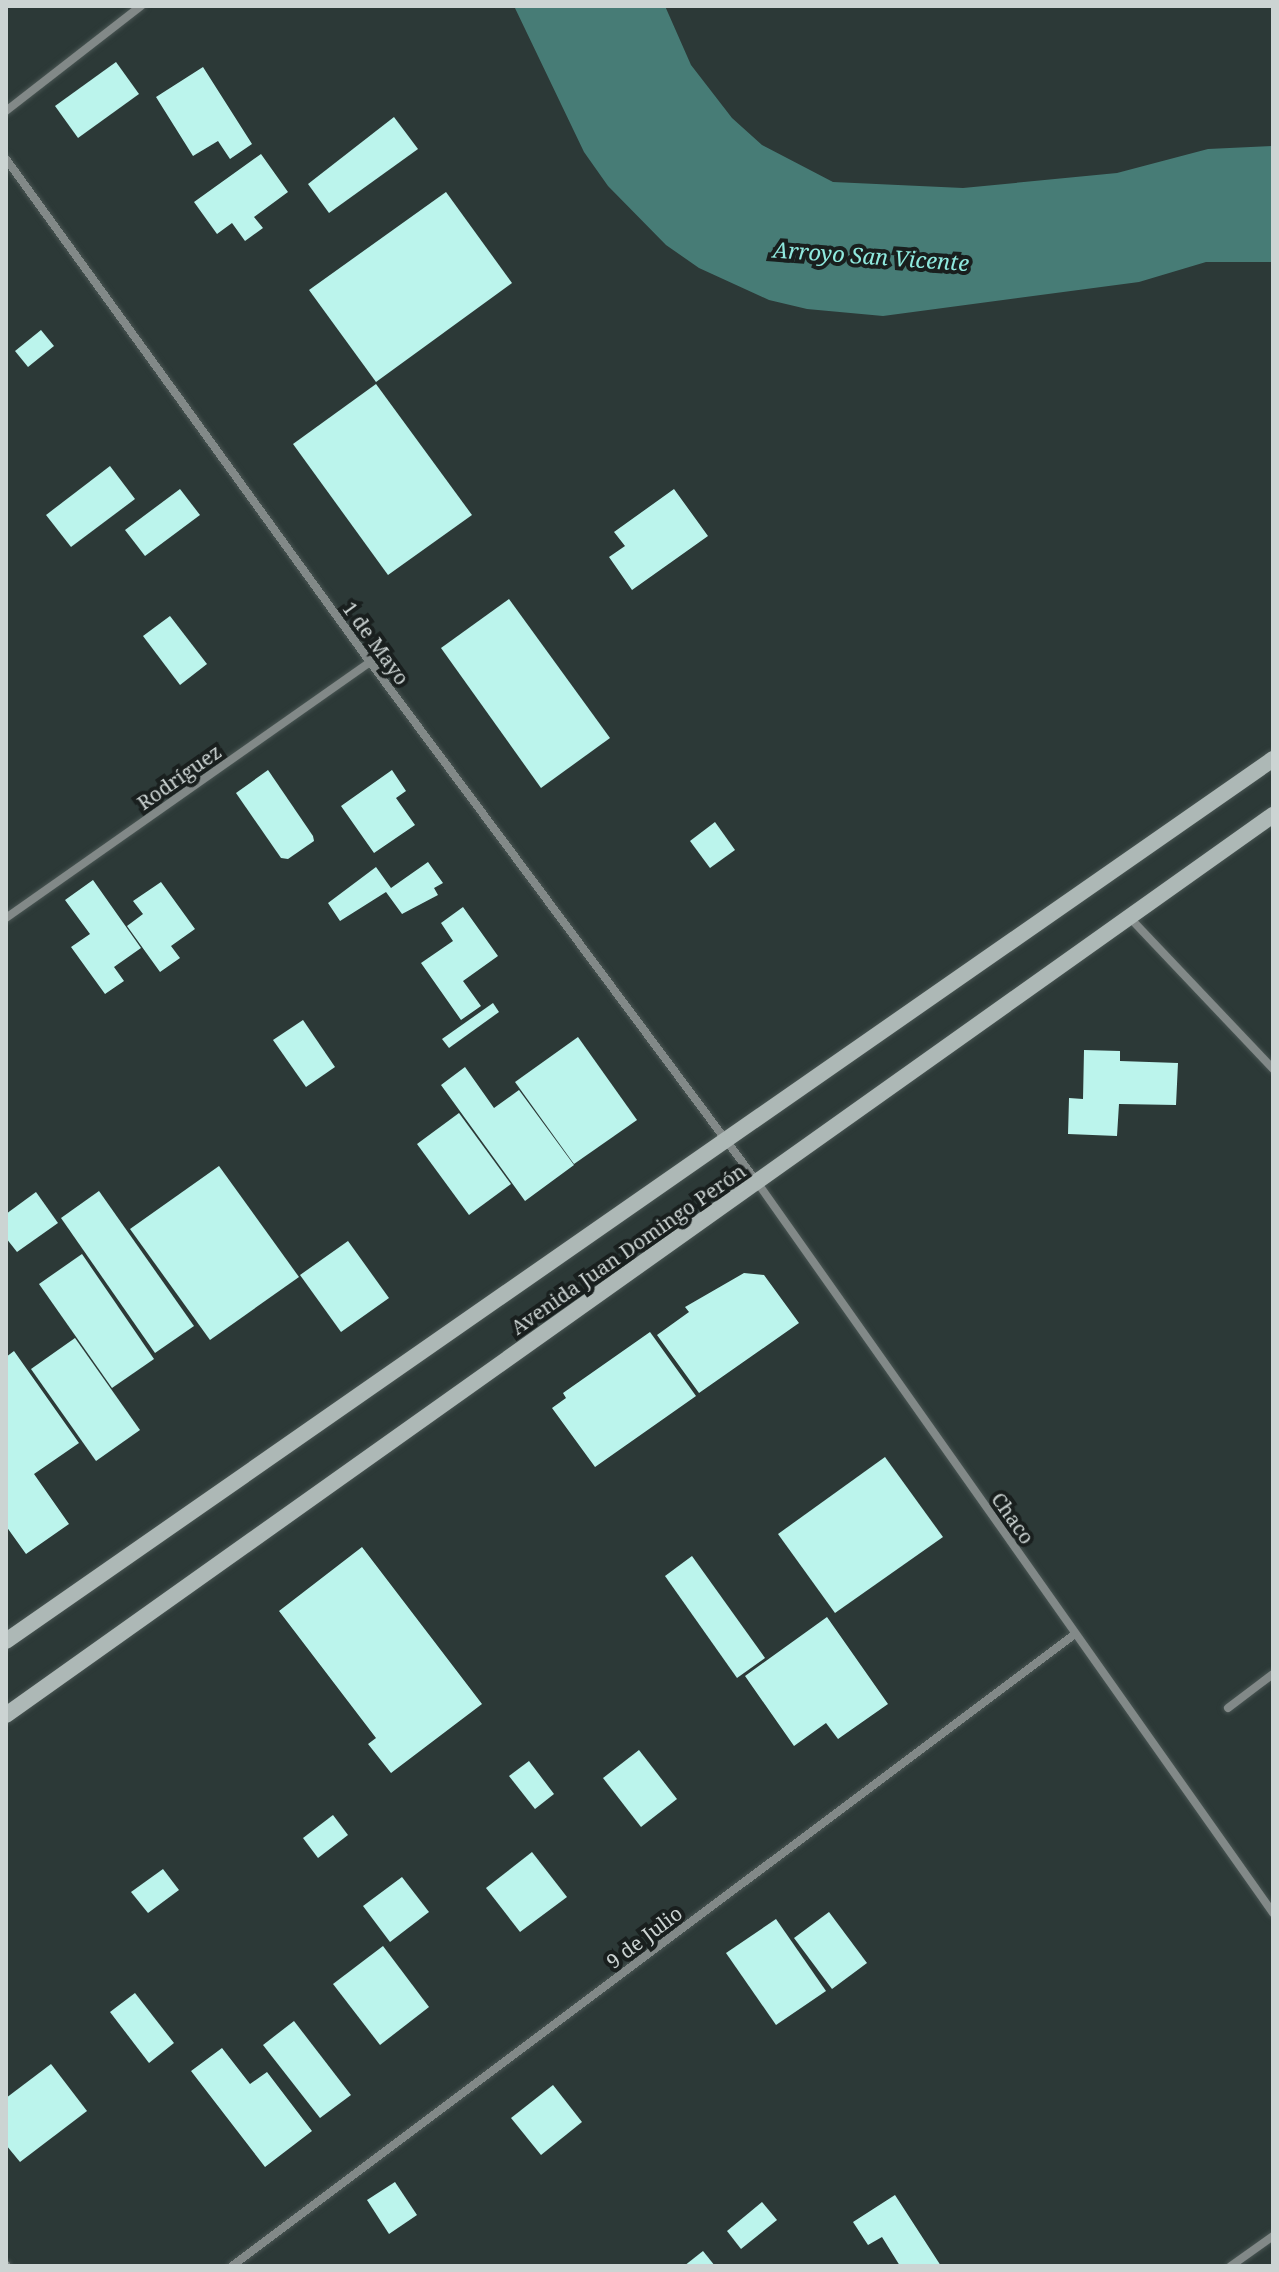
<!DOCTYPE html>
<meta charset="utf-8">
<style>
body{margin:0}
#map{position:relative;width:1279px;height:2272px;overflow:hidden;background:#2c3937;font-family:"Noto Serif",serif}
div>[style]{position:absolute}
.water>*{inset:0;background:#477c76}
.building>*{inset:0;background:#bbf4ec}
.roads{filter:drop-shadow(0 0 2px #495553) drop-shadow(0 0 2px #495553)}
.street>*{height:8px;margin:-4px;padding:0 4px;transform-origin:4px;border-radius:4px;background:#828988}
.secondary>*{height:16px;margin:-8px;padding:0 8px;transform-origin:8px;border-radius:8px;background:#adb8b6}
span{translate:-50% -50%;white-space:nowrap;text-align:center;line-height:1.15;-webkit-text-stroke:8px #191f1e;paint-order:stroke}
.street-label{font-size:20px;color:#ccd4d3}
.water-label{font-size:22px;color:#8fe9de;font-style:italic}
.frame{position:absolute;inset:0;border:8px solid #ccd4d3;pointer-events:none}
</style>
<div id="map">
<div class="water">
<i style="clip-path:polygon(514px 6px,665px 6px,691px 65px,732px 118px,762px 145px,833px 182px,963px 188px,1117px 173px,1208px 149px,1273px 146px,1273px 262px,1206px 262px,1139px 282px,883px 316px,807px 309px,769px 300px,699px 268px,666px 245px,608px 186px,584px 152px)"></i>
</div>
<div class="building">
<i style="clip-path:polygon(116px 62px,139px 94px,78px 138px,55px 106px)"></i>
<i style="clip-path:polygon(203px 67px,252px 144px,230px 159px,218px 141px,193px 156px,156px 97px)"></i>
<i style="clip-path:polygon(394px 117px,418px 149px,329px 213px,308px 184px)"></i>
<i style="clip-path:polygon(261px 154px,288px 192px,254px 217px,263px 228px,245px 241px,232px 223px,217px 234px,194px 202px)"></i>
<i style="clip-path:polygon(446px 192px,512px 283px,376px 382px,309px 290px)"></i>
<i style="clip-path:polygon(41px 330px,54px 346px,28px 367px,15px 351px)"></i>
<i style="clip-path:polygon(376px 384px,472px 515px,388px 575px,293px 444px)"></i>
<i style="clip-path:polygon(110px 466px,135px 499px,71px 547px,46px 515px)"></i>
<i style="clip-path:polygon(180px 489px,200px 515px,145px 556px,125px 530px)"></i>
<i style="clip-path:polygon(674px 489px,708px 536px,632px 590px,609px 557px,625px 546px,614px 532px)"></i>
<i style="clip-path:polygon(509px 599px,610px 738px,541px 788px,441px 648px)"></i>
<i style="clip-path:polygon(170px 616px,207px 664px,180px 685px,143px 636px)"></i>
<i style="clip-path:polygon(268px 770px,313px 836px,314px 841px,288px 859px,281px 858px,236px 793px)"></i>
<i style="clip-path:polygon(392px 770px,406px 791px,396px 798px,415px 825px,374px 853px,341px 806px)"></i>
<i style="clip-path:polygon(715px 822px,735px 850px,710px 868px,690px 841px)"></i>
<i style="clip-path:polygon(428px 862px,443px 883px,434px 888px,438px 895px,402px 914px,386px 892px,340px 921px,328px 903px,376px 867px,391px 888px)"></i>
<i style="clip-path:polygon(93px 880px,141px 948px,114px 967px,124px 981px,105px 994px,71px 947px,90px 934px,65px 900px)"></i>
<i style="clip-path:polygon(161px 882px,195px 929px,171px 946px,180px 958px,160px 972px,127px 926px,143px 914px,133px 901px)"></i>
<i style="clip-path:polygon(463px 907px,498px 956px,463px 981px,481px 1006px,461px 1020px,421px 963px,453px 941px,441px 923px)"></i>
<i style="clip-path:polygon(493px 1003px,499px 1012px,449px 1048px,442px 1039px)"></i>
<i style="clip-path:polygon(303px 1020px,335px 1067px,306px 1087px,273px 1040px)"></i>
<i style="clip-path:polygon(578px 1037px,637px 1120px,574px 1164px,515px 1082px)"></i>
<i style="clip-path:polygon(1084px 1050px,1120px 1051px,1120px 1061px,1178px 1063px,1176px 1105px,1119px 1104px,1117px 1136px,1068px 1134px,1069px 1098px,1083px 1099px)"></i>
<i style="clip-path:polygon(465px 1067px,494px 1108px,519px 1090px,574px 1165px,525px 1201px,441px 1085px)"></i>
<i style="clip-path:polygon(459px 1113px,511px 1184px,469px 1215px,417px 1144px)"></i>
<i style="clip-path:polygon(219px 1166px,299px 1277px,210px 1340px,130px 1229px)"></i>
<i style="clip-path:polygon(99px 1191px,194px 1326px,155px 1353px,61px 1218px)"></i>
<i style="clip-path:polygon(36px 1192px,58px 1223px,17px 1252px,6px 1238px,6px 1214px)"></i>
<i style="clip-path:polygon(348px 1241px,389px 1298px,341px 1332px,300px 1275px)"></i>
<i style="clip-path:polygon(82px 1254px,154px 1359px,112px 1388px,39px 1284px)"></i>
<i style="clip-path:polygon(744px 1273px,764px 1275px,799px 1323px,699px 1393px,657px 1335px,689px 1312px,685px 1307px)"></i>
<i style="clip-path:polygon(650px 1332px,696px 1396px,595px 1467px,552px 1408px,566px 1398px,563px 1393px)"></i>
<i style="clip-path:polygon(75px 1338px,140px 1430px,96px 1461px,31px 1369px)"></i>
<i style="clip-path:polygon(14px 1351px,79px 1443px,34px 1474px,69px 1524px,26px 1554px,6px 1526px,6px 1357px)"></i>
<i style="clip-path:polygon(885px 1457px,943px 1537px,835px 1613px,778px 1534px)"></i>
<i style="clip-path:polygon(362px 1547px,482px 1704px,391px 1773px,368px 1744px,376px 1738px,279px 1611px)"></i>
<i style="clip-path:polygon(692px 1556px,765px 1658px,737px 1678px,665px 1576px)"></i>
<i style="clip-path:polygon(827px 1617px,888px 1704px,838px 1739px,826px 1723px,794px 1746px,745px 1676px)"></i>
<i style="clip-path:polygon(639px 1750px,677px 1799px,641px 1827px,603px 1778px)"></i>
<i style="clip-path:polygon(529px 1761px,554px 1794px,535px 1809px,509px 1776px)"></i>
<i style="clip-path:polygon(333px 1815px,348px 1835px,318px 1858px,303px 1838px)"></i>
<i style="clip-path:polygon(532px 1852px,567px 1897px,520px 1932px,486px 1888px)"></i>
<i style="clip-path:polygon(163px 1869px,179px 1890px,148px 1913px,131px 1892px)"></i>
<i style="clip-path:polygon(402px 1877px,429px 1912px,390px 1942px,363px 1906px)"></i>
<i style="clip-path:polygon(829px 1912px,867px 1963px,832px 1989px,794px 1938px)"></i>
<i style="clip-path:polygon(776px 1919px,826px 1991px,776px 2025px,726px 1953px)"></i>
<i style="clip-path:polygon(383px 1946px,429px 2007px,380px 2045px,333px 1984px)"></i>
<i style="clip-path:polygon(135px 1993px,174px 2043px,149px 2063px,110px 2012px)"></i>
<i style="clip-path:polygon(294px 2021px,351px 2095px,320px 2118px,263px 2045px)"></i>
<i style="clip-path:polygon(222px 2048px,250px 2084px,267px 2072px,312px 2131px,265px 2167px,191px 2071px)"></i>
<i style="clip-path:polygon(51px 2064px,87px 2111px,20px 2162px,6px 2145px,6px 2098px)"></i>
<i style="clip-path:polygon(553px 2085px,582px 2122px,541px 2155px,511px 2118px)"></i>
<i style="clip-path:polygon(395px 2182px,417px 2215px,389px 2234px,367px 2200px)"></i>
<i style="clip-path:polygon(895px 2195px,941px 2266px,900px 2266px,882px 2237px,868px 2245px,853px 2222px)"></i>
<i style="clip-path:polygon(762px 2202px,777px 2220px,741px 2249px,727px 2231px)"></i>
<i style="clip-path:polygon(703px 2251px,715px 2266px,684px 2266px)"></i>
</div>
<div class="roads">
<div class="street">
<i style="left:6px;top:111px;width:171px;rotate:-37.9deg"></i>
<i style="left:6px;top:159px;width:621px;rotate:54.11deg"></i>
<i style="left:370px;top:662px;width:648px;rotate:53.34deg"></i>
<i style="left:757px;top:1182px;width:895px;rotate:54.78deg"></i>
<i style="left:1129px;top:917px;width:209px;rotate:46.5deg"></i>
<i style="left:6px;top:918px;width:445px;rotate:-35.1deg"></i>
<i style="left:1228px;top:1708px;width:56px;rotate:-37.1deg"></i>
<i style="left:6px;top:2265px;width:1px;rotate:90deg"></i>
<i style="left:232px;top:2266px;width:1054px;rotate:-36.86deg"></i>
<i style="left:1231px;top:2266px;width:52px;rotate:-35.5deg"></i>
</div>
<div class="secondary">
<i style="left:6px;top:1641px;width:1544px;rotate:-34.84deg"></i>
<i style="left:6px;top:1715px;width:1554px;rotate:-35.39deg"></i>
</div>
</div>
<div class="street-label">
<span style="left:376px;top:643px;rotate:54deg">1 de Mayo</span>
<span style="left:179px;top:777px;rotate:-35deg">Rodríguez</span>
<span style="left:628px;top:1249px;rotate:-35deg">Avenida Juan Domingo Perón</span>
<span style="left:1013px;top:1518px;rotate:55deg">Chaco</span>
<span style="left:644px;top:1937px;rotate:-37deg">9 de Julio</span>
</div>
<div class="water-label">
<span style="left:871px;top:256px;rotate:4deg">Arroyo San Vicente</span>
</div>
<div class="frame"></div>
</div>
